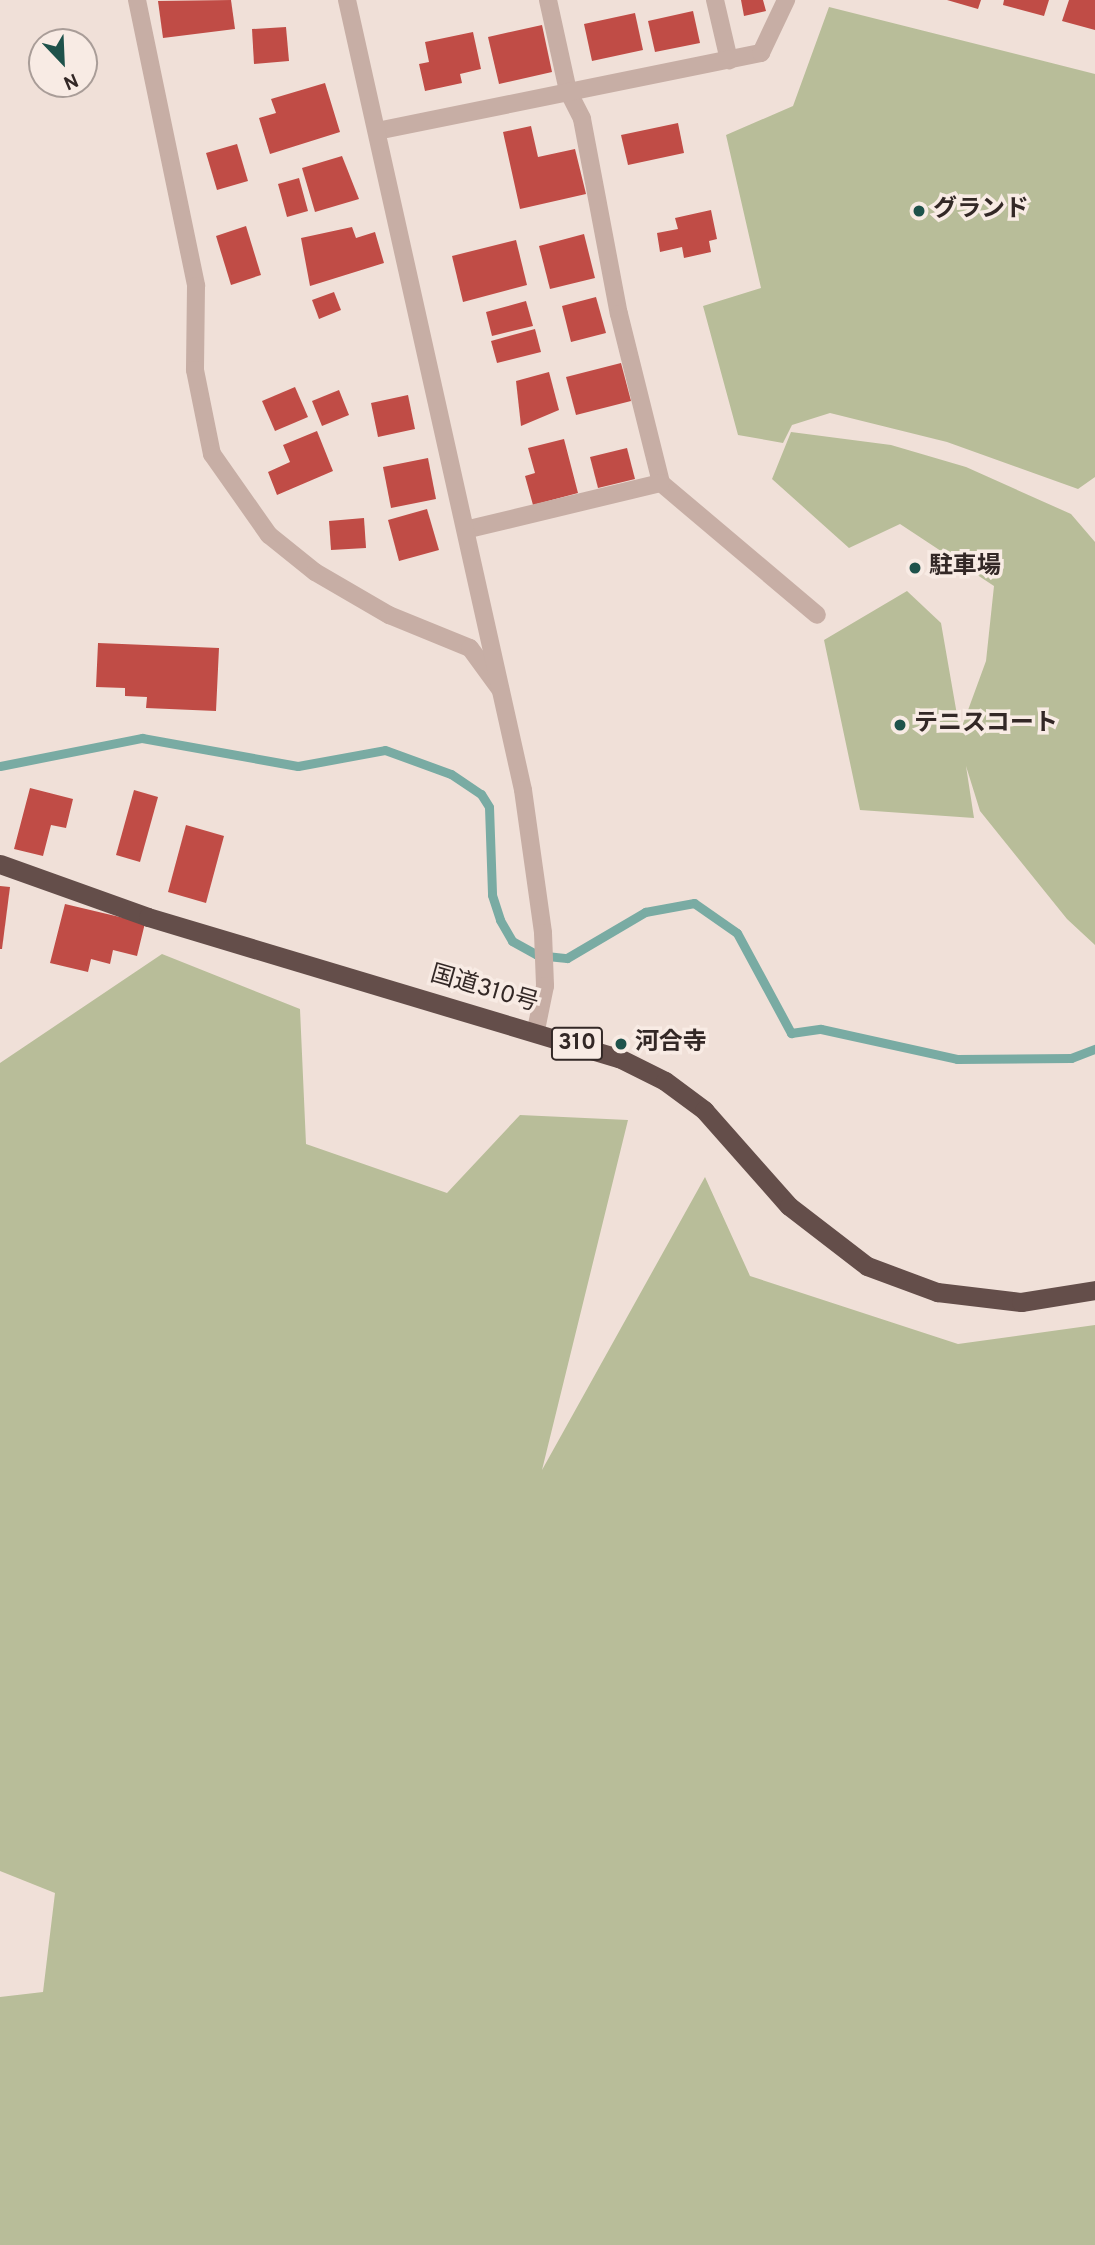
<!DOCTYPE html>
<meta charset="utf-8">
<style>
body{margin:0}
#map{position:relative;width:1095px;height:2245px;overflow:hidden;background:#f0e0d8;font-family:Overpass,"Noto Sans JP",sans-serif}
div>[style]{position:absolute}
.green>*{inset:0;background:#b8bd99}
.stream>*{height:9px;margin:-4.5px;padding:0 4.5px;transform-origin:4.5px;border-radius:4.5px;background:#79aba3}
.building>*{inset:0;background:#c04c46}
.minor>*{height:18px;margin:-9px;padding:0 9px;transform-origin:9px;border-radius:9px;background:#c7aea5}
.tertiary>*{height:18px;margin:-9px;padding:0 9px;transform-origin:9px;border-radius:9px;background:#c7aea5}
.trunk>*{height:19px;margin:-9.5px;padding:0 9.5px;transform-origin:9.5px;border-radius:9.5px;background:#644e4a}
.dots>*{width:19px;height:19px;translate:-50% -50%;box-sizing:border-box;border:4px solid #f8ebe4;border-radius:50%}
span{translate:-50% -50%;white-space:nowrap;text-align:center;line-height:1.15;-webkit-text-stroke:7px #f8ebe4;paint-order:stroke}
.shield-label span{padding:2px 5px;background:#f8ebe4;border:2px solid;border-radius:5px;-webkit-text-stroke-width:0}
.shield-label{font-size:23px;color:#332826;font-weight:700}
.poi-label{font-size:24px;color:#332826;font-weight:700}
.left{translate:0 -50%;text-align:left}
.street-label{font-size:24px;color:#332826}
.north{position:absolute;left:28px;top:28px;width:70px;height:70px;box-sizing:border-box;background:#f8ebe4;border:2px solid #a99d98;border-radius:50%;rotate:157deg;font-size:19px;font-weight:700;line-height:28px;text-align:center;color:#332826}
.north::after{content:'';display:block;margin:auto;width:24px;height:32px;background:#1e524b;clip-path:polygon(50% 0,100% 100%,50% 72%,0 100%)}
</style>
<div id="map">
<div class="green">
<i style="clip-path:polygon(829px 7px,1095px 74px,1095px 477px,1078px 489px,947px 442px,830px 413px,792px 425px,783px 443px,738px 435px,703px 306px,761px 288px,726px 135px,793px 106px)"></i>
<i style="clip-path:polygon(791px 432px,891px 445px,966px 467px,1071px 514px,1095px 542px,1095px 945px,1067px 919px,980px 811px,966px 766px,974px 818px,860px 810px,824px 640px,907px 591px,941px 623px,960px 732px,986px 661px,994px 586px,900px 524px,849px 548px,772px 479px)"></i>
<i style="clip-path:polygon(162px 954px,300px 1009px,306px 1144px,447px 1193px,520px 1115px,628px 1120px,542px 1470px,705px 1177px,750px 1276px,958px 1344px,1095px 1325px,1095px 2245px,0 2245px,0 1997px,43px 1992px,55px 1893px,0 1871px,0 1063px)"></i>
</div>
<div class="stream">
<i style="left:0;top:766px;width:145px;rotate:-11.2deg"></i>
<i style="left:142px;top:738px;width:158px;rotate:10.2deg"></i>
<i style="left:298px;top:766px;width:88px;rotate:-10.4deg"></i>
<i style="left:385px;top:750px;width:70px;rotate:20deg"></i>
<i style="left:451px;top:774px;width:36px;rotate:34deg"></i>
<i style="left:481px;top:794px;width:15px;rotate:58deg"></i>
<i style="left:489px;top:807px;width:88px;rotate:88deg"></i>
<i style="left:492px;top:895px;width:26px;rotate:72deg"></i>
<i style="left:500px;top:920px;width:24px;rotate:60deg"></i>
<i style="left:512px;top:941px;width:29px;rotate:29deg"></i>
<i style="left:537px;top:955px;width:30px;rotate:6deg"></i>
<i style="left:567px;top:958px;width:91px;rotate:-30.5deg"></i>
<i style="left:645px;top:912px;width:50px;rotate:-10.4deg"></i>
<i style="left:694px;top:903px;width:52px;rotate:34.9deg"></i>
<i style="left:737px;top:933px;width:114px;rotate:61.6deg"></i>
<i style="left:791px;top:1033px;width:30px;rotate:-8deg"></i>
<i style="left:821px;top:1029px;width:139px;rotate:12.4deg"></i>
<i style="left:957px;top:1059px;width:114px;rotate:-0.5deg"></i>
<i style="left:1071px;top:1058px;width:26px;rotate:-21deg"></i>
</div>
<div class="building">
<i style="clip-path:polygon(231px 0,235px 29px,163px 38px,158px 1px)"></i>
<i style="clip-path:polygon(741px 0,763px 0,766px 11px,744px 16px)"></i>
<i style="clip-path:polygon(947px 0,981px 0,978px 9px)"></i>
<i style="clip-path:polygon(1004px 0,1049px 0,1044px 16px,1003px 5px)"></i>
<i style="clip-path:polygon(1069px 0,1095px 0,1095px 30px,1062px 21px)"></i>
<i style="clip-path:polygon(693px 11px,700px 43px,655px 52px,648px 21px)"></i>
<i style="clip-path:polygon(635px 13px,643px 50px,592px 61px,584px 24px)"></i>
<i style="clip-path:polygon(542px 25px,552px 72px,499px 84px,488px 37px)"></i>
<i style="clip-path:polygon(286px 27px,289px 61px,254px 64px,252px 29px)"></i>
<i style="clip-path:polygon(473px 32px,481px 69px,460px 74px,462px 83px,425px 91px,419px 64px,429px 62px,425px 42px)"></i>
<i style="clip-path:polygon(325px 83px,340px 132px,270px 154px,259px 118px,276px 113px,271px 99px)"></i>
<i style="clip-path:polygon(678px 123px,684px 153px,628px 165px,621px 135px)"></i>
<i style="clip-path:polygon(531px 126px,538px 157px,575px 149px,586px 194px,520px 209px,503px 132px)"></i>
<i style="clip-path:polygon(237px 144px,248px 181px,217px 190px,206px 153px)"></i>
<i style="clip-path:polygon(342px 156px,359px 199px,315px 212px,302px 168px)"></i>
<i style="clip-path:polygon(299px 178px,308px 211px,287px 217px,278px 184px)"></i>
<i style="clip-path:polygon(711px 210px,717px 239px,709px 241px,711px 252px,684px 258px,682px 247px,660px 252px,657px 233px,678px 229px,675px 218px)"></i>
<i style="clip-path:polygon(246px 226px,261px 275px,231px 285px,216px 236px)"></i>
<i style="clip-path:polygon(352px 227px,356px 238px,375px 232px,384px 263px,310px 286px,301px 238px)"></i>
<i style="clip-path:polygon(584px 234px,595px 278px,550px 289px,539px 246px)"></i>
<i style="clip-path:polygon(516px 240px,527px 285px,463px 302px,452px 256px)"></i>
<i style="clip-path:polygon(334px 292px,341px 310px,319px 319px,312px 300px)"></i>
<i style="clip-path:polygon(596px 297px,606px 333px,571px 342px,562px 306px)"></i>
<i style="clip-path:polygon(526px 301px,533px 326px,492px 336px,486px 312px)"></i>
<i style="clip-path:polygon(535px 329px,541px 352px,497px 363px,491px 341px)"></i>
<i style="clip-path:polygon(621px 363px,631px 401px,576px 415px,566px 377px)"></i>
<i style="clip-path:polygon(549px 372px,559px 410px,521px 426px,516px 381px)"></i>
<i style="clip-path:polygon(295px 387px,308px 417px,275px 431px,262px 401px)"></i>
<i style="clip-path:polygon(339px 390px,349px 415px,322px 426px,312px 401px)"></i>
<i style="clip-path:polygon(408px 395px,415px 429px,378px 437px,371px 403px)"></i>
<i style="clip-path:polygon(317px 431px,333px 471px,277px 495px,268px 472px,290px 462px,283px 445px)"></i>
<i style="clip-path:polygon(564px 439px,578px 493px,533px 505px,525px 476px,535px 473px,528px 448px)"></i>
<i style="clip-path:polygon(627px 448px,635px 479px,598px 488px,590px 457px)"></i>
<i style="clip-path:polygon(428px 458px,436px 499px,391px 508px,383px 467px)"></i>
<i style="clip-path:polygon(427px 509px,439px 550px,399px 561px,388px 520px)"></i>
<i style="clip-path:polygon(364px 518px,366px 548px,331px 550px,329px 521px)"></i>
<i style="clip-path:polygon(98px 643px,219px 648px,216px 711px,146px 708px,147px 697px,125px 696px,125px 688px,96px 687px)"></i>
<i style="clip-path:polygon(30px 788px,73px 799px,66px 828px,51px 825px,43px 856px,14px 849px)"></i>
<i style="clip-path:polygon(134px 790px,158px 797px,140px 862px,116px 855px)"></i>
<i style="clip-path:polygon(186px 825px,224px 836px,206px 903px,168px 892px)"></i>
<i style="clip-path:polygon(0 886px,10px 887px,2px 949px,0 949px)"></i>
<i style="clip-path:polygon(65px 904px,145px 923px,137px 956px,113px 950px,110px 964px,91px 959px,88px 972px,50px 963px)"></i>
</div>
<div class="minor">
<i style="left:137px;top:0;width:292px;rotate:78.3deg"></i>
<i style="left:196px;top:286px;width:84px;rotate:90.7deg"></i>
<i style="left:195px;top:370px;width:86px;rotate:78.6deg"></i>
<i style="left:212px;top:454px;width:99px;rotate:54.9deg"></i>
<i style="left:269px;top:535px;width:59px;rotate:38.8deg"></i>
<i style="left:315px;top:572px;width:86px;rotate:30.2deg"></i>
<i style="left:389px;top:615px;width:87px;rotate:22.2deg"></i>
<i style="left:470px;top:648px;width:51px;rotate:53.8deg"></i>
<i style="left:548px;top:0;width:93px;rotate:77.6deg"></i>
<i style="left:568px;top:91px;width:31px;rotate:63deg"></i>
<i style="left:582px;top:119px;width:198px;rotate:79.3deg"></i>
<i style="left:619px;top:314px;width:174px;rotate:76deg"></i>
<i style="left:661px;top:483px;width:204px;rotate:40.2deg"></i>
<i style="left:715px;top:0;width:62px;rotate:76.9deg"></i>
<i style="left:377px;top:131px;width:392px;rotate:-11.5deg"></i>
<i style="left:761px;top:53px;width:59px;rotate:-64.7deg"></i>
<i style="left:469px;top:529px;width:197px;rotate:-13.5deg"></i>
</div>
<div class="tertiary">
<i style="left:347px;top:0;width:809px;rotate:77.44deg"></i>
<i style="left:523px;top:790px;width:144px;rotate:82deg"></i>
<i style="left:543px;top:933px;width:53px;rotate:87.8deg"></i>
<i style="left:545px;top:986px;width:45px;rotate:101.6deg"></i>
</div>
<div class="trunk">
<i style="left:0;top:864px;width:157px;rotate:19.7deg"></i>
<i style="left:148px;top:917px;width:492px;rotate:16.7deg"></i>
<i style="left:619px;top:1058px;width:51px;rotate:26.6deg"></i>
<i style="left:665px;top:1081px;width:49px;rotate:36.6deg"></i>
<i style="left:704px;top:1110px;width:128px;rotate:48.5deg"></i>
<i style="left:789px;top:1206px;width:98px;rotate:37.6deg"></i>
<i style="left:867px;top:1266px;width:75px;rotate:20.4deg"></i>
<i style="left:937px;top:1292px;width:85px;rotate:6.8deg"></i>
<i style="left:1021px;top:1302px;width:75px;rotate:-9.2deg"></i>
</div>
<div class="dots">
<i style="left:919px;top:211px;background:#1e524b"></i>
<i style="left:915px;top:568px;background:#1e524b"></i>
<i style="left:900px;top:725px;background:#1e524b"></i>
<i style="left:621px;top:1044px;background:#1e524b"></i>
</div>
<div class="shield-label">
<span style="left:577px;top:1044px">310</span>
</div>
<div class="poi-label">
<span class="left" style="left:933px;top:211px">グランド</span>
<span class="left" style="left:929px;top:568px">駐車場</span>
<span class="left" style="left:914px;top:725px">テニスコート</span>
<span class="left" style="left:635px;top:1044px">河合寺</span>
</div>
<div class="street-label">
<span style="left:484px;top:990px;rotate:16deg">国道310号</span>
</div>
<div class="north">N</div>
</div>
